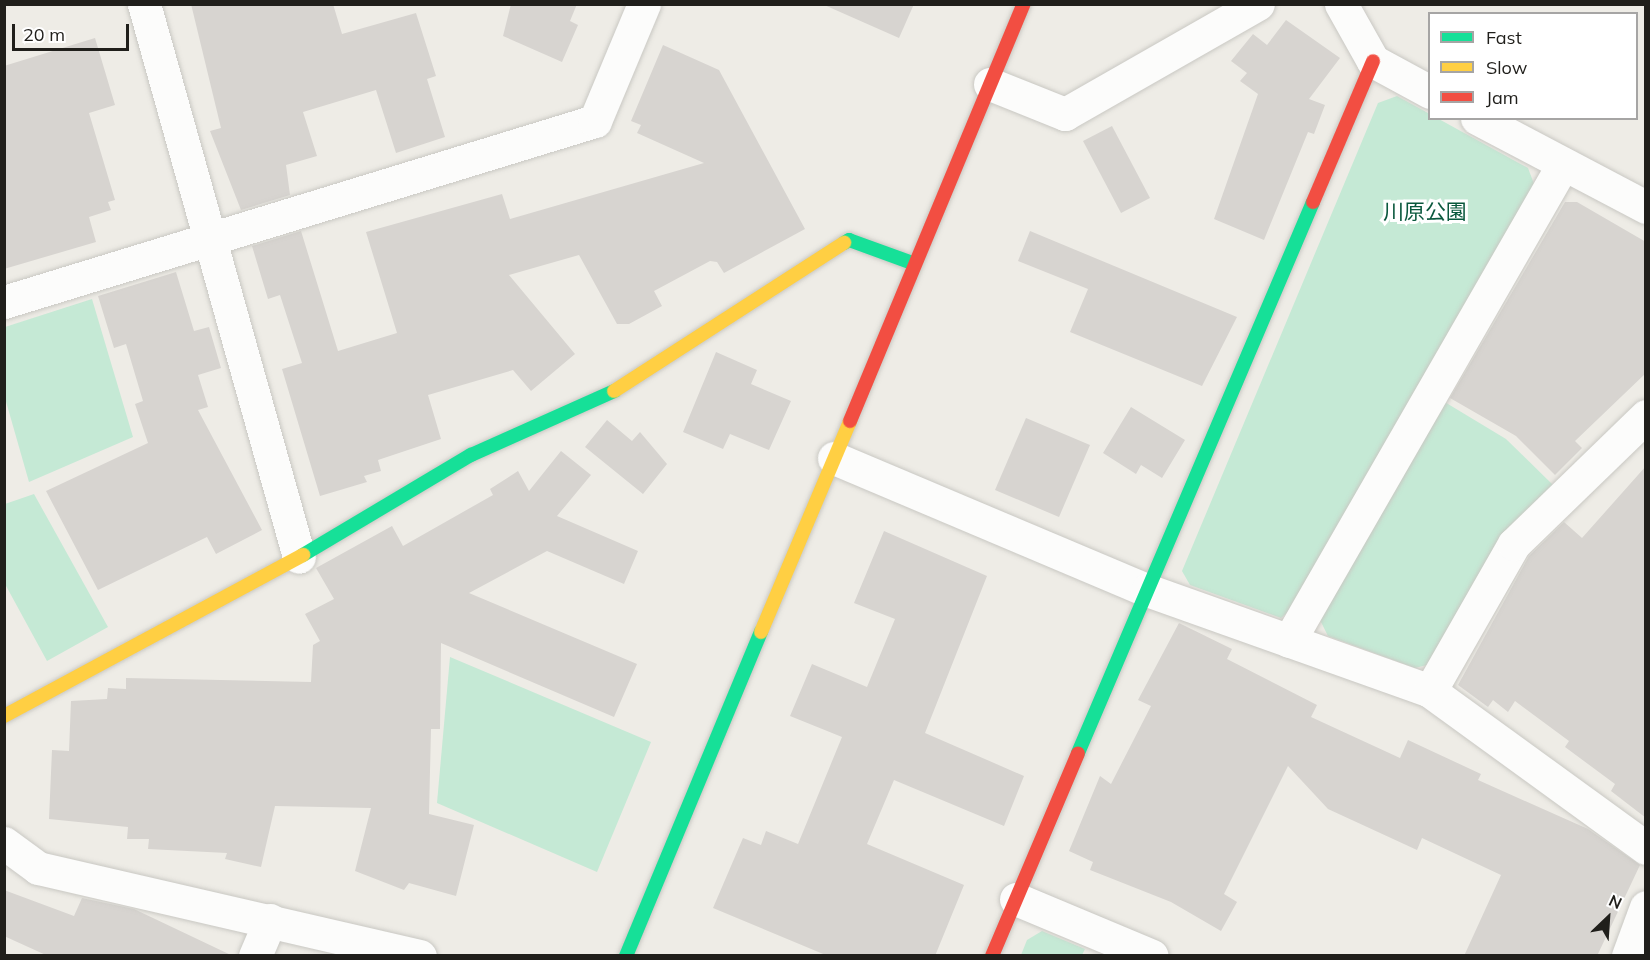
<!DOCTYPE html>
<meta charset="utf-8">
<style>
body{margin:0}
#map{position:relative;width:1650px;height:960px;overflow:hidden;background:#eeece6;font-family:Mulish,"Noto Sans JP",sans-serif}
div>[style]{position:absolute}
.green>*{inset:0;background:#c5e9d5}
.building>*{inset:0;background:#d7d4d0}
.roads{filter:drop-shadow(0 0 2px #c9c8c3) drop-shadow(0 0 2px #c9c8c3)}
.street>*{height:33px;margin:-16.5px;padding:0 16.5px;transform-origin:16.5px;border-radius:16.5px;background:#fcfcfb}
.fast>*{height:14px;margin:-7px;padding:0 7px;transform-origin:7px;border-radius:7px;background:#16e098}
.slow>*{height:14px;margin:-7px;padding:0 7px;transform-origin:7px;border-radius:7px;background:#ffcf43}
.jam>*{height:14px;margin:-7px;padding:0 7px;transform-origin:7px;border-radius:7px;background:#f24e42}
span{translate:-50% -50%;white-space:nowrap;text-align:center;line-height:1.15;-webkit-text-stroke:6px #fff;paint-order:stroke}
.park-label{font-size:21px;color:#0a583d}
.frame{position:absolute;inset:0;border:6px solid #201f1b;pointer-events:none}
.legend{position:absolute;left:1428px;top:12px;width:210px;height:108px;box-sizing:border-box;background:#fff;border:2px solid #a6a5a4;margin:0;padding:8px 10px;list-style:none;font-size:18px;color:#201f1b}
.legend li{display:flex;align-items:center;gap:12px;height:30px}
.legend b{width:30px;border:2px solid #a6a5a4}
.north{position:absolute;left:1578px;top:888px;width:60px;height:60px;-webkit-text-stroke:4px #fff;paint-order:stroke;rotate:25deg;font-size:16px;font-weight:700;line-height:24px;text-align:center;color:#201f1b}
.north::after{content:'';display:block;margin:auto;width:21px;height:27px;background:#201f1b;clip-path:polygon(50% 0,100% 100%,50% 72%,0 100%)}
.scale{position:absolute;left:12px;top:24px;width:117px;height:27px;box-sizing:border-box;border:3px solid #201f1b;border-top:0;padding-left:8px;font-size:18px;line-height:21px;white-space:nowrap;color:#201f1b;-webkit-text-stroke:4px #fff;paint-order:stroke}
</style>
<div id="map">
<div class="green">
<i style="clip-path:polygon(1397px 96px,1528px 168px,1536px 189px,1295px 606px,1281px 618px,1190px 585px,1182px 571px,1378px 103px)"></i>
<i style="clip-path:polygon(92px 299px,133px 437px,29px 482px,5px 398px,5px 327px)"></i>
<i style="clip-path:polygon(1443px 401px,1506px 439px,1553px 485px,1431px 664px,1415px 668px,1328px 636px,1318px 616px)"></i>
<i style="clip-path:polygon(34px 494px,108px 627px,47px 661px,5px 584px,5px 504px)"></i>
<i style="clip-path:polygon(450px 657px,651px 742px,597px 872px,437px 803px)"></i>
<i style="clip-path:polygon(1042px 931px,1085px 949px,1082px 955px,1021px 955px,1027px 940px)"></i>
</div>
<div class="building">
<i style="clip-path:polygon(191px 4px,333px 4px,342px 34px,416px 13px,436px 76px,427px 79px,445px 137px,396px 153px,376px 90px,303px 112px,317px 156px,286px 165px,290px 195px,241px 210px,210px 131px,221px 128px)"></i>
<i style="clip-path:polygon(511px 4px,577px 4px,570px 21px,578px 25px,562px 62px,503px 36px)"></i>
<i style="clip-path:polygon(822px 4px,914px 4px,899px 38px)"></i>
<i style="clip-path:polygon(1286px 20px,1340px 58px,1309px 99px,1325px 105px,1314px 134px,1308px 132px,1264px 240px,1214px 219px,1258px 94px,1240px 81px,1247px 73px,1231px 61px,1253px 34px,1267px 45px)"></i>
<i style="clip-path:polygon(95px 38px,115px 105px,89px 113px,115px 200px,108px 202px,111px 210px,89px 217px,96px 242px,4px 269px,4px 66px)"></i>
<i style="clip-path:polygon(663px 45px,719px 70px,805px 229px,724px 273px,717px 262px,710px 261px,654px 291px,662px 306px,629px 324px,617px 324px,579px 255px,509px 275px,575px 354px,531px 391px,513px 370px,428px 395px,441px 439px,378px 460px,381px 471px,364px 476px,367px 482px,320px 496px,282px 369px,302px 363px,280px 295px,268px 299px,252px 246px,301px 231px,338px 351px,397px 333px,366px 232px,502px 194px,510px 219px,704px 163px,637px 133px,641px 125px,631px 121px)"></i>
<i style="clip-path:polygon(1112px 126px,1150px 198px,1121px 213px,1083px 141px)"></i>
<i style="clip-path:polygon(1565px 202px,1577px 202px,1646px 242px,1646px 373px,1575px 441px,1582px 448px,1555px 475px,1516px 436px,1450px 398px)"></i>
<i style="clip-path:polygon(1030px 231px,1237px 317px,1202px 386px,1070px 332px,1088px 289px,1018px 261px)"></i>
<i style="clip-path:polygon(176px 272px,194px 331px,209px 327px,221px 368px,198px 375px,208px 407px,198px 410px,262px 530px,216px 554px,207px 537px,98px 590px,46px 491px,148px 443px,135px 404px,143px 401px,126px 344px,114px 348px,98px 296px)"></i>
<i style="clip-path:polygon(716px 352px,757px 370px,751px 384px,791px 401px,769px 450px,730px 434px,723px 449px,683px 432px)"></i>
<i style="clip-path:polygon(1131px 407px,1185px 440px,1162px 478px,1141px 465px,1136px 474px,1103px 453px)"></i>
<i style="clip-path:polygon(1026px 418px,1090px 445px,1059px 517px,995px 490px)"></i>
<i style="clip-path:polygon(607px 420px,632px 441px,640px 432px,667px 464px,643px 494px,585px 447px)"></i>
<i style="clip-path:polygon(561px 451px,591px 475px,557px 516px,638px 551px,624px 584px,547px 551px,469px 593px,637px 664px,614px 717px,441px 643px,440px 729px,431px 729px,429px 814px,474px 825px,456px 896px,409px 883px,404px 890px,355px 871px,371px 808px,275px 806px,261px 867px,225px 859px,227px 853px,148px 849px,149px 839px,127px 839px,128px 827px,49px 819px,52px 750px,69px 751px,71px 701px,107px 699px,108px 688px,126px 689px,126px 678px,311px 682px,313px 645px,320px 641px,305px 614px,334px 599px,316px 568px,392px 526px,403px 546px,493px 495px,490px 489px,518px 471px,529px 491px)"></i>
<i style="clip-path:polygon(1646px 466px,1646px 818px,1611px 791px,1615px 784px,1565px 747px,1569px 741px,1515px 701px,1508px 712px,1493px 700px,1488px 707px,1458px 685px,1529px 556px,1564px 522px,1582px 538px)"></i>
<i style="clip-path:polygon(884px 531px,987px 576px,925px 733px,1024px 776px,1004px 826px,894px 780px,867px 844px,964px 885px,935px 956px,828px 956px,713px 908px,743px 838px,761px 845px,766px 831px,798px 844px,842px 737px,790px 716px,812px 664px,867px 687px,895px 619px,854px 603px)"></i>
<i style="clip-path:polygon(1179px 623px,1232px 649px,1227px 659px,1317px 705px,1311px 717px,1400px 758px,1408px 740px,1481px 774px,1478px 780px,1588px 829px,1640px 865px,1597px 956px,1464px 956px,1501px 875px,1422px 838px,1417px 850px,1328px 809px,1288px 766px,1224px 894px,1237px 902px,1221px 931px,1171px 902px,1090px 870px,1093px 862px,1069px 851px,1100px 776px,1111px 784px,1151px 706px,1138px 700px)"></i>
<i style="clip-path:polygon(4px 890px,74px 916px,82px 898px,134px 909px,233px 956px,48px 956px,4px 936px)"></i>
</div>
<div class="roads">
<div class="street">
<i style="left:144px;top:4px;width:574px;rotate:74.34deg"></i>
<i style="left:1341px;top:4px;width:65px;rotate:60.7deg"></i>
<i style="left:1373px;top:61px;width:65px;rotate:28.5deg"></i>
<i style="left:990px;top:84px;width:81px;rotate:21.8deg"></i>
<i style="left:1065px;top:114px;width:222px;rotate:-29.7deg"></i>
<i style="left:1477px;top:118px;width:191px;rotate:27.8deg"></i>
<i style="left:4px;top:302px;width:618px;rotate:-17.03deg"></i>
<i style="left:595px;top:121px;width:127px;rotate:-67.3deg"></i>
<i style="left:834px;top:458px;width:340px;rotate:22.9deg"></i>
<i style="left:1147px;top:590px;width:300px;rotate:19.6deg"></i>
<i style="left:1430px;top:691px;width:267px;rotate:36deg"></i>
<i style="left:1289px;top:641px;width:548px;rotate:-60.11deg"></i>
<i style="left:1430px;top:691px;width:169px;rotate:-60.3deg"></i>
<i style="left:1514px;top:544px;width:184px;rotate:-44.1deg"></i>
<i style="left:4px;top:843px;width:42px;rotate:36.3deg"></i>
<i style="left:38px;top:868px;width:392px;rotate:13deg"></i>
<i style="left:1016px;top:899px;width:147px;rotate:22.7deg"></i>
<i style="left:255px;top:956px;width:39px;rotate:-67deg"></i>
<i style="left:1628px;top:956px;width:52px;rotate:-69.8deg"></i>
</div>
<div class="fast">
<i style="left:844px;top:243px;width:6px;rotate:-31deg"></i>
<i style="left:849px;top:240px;width:70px;rotate:20deg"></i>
<i style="left:303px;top:555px;width:196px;rotate:-30.8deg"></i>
<i style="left:471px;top:455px;width:157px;rotate:-24.1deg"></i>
<i style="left:1078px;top:753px;width:599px;rotate:-66.9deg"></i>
<i style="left:626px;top:956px;width:351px;rotate:-67.4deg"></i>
</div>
<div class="slow">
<i style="left:614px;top:391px;width:274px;rotate:-32.8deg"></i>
<i style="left:761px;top:632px;width:229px;rotate:-67.1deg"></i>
<i style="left:4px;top:716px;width:340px;rotate:-28.3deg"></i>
</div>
<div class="jam">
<i style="left:1313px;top:202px;width:153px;rotate:-66.9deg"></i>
<i style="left:850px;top:421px;width:452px;rotate:-67.4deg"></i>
<i style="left:992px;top:956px;width:220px;rotate:-67deg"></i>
</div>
</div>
<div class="park-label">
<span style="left:1425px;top:211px">川原公園</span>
</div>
<div class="frame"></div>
<ul class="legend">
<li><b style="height:8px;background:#16e098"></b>Fast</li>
<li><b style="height:8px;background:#ffcf43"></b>Slow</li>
<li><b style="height:8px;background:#f24e42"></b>Jam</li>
</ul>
<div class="north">N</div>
<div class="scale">20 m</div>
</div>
